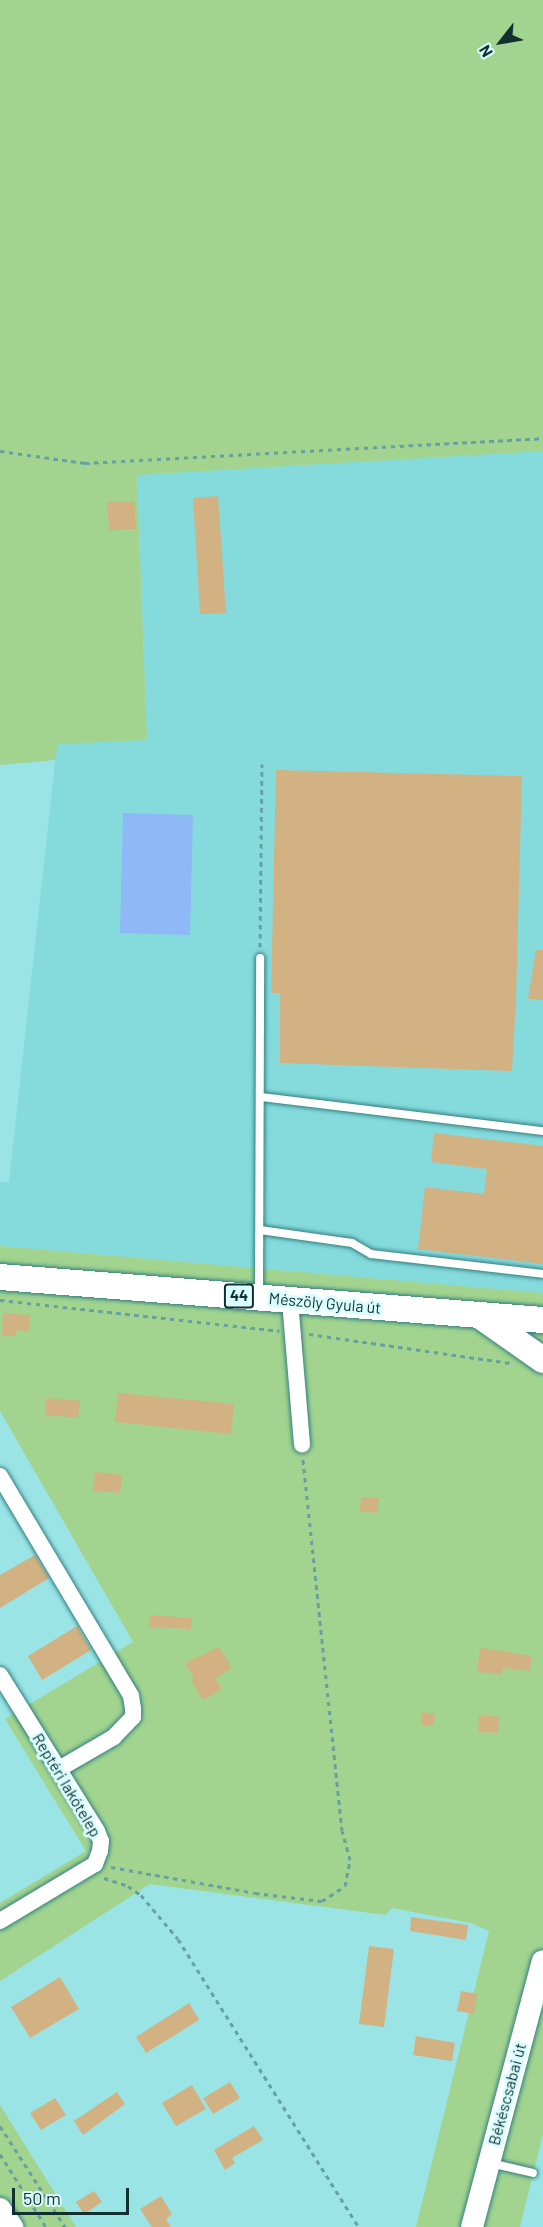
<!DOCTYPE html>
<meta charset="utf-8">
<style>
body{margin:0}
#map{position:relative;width:543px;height:2227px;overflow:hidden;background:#9ae4e6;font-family:Barlow,sans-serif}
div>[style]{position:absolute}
.built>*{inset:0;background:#85dadc}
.green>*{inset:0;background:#a2d48f}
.water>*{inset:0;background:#8eb9f6}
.building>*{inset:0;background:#d2b282}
.path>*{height:3px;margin-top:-1.5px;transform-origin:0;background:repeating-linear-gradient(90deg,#66a0a1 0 4.5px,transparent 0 9px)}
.roads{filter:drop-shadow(0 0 2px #348081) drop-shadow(0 0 2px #348081)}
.lane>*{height:8px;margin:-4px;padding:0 4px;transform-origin:4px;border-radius:4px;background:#fff}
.street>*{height:16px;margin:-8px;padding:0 8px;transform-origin:8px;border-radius:8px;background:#fff}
.secondary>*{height:22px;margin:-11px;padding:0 11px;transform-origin:11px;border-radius:11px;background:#fff}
.primary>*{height:26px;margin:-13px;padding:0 13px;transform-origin:13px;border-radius:13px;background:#fff}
span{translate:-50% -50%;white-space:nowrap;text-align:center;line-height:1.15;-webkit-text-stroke:6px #dafefe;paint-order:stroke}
.shield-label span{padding:2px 4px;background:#dafefe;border:2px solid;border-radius:4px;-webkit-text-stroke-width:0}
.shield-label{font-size:15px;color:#113131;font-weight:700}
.street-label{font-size:16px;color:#113131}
.north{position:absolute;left:471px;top:12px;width:60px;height:60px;-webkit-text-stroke:4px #dafefe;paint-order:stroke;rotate:239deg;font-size:16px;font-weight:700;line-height:24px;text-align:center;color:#113131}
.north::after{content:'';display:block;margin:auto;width:21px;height:27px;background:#113131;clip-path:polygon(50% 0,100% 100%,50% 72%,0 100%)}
.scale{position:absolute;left:12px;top:2188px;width:117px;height:27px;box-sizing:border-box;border:3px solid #113131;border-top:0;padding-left:8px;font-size:18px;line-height:21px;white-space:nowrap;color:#113131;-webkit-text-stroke:4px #dafefe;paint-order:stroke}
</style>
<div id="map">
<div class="built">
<i style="clip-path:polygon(543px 451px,543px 1293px,0 1246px,0 1182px,9px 1183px,57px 744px,147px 739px,137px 475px)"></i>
</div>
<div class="green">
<i style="clip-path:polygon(0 0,543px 0,543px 451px,137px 475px,147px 740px,58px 744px,55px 760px,0 765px)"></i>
<i style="clip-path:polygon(0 1246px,543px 1293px,543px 2134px,520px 2227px,416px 2227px,489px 1931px,471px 1923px,392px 1908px,386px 1915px,150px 1884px,0 1981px,0 1903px,86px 1851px,5px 1719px,133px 1642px,0 1411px)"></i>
<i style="clip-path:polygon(0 2105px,76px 2227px,0 2227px)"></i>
</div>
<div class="water">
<i style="clip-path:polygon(123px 813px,193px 815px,190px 935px,120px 933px)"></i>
</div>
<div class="building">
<i style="clip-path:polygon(218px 496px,226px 613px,200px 614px,193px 498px)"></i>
<i style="clip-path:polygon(134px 501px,136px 529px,109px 530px,107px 502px)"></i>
<i style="clip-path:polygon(276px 770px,522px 776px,516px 999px,512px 1071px,280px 1063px,280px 993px,271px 993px)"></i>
<i style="clip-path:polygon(536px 950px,543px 950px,543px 1000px,528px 999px)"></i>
<i style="clip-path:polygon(434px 1133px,543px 1146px,543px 1264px,418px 1249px,425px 1187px,484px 1194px,487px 1169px,431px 1162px)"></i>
<i style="clip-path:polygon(3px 1313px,30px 1315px,29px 1331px,17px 1330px,16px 1336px,2px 1335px)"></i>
<i style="clip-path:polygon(118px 1393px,234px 1404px,231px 1434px,115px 1422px)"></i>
<i style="clip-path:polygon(46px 1398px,80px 1401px,78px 1418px,45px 1415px)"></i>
<i style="clip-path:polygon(95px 1472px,122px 1475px,120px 1493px,93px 1491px)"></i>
<i style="clip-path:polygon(361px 1497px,379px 1498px,377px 1513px,360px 1511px)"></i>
<i style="clip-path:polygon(35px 1555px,49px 1578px,0 1608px,0 1575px)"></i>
<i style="clip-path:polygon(150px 1615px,192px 1618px,191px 1629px,149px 1627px)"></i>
<i style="clip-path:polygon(77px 1626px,91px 1650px,42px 1680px,28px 1656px)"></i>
<i style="clip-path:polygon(219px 1647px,232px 1668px,215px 1678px,222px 1689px,203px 1700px,191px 1680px,194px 1678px,185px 1663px)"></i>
<i style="clip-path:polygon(480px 1648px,532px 1656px,530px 1671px,503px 1668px,502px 1675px,477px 1672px)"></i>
<i style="clip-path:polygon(422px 1712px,435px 1714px,433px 1726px,421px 1725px)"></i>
<i style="clip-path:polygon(479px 1715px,499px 1717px,498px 1733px,478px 1732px)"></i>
<i style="clip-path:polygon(411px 1917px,468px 1925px,466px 1940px,410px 1931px)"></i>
<i style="clip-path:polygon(369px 1946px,394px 1949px,384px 2027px,359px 2024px)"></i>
<i style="clip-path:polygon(60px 1977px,79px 2009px,30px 2038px,11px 2007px)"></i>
<i style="clip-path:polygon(461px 1991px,477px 1994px,474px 2014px,457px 2011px)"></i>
<i style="clip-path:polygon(189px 2003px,199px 2020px,146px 2053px,136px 2037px)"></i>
<i style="clip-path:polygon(416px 2036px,455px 2043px,452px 2061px,413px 2055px)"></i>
<i style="clip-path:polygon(230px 2082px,240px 2098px,213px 2114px,203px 2098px)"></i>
<i style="clip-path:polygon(192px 2085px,206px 2109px,176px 2126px,162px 2103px)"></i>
<i style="clip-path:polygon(117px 2092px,125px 2104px,83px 2135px,74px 2121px)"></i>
<i style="clip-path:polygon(55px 2098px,66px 2115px,41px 2130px,30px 2113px)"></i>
<i style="clip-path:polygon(254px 2126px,263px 2140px,232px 2158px,235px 2163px,225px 2170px,214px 2150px)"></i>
<i style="clip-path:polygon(94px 2191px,102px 2202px,84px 2214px,76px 2202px)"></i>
<i style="clip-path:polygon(161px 2196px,172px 2214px,166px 2219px,171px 2227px,152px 2227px,140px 2209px)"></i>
</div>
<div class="path">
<i style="left:0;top:451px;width:86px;rotate:8deg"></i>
<i style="left:85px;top:463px;width:459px;rotate:-3.1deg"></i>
<i style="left:260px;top:947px;width:183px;rotate:-89.4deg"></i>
<i style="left:0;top:1300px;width:281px;rotate:6.3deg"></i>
<i style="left:309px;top:1334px;width:203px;rotate:8.2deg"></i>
<i style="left:111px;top:1867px;width:146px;rotate:10.2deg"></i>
<i style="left:255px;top:1893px;width:67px;rotate:6.8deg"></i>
<i style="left:322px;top:1901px;width:27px;rotate:-33deg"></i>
<i style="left:345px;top:1886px;width:26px;rotate:-79deg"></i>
<i style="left:350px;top:1860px;width:30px;rotate:-105deg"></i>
<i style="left:342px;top:1831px;width:374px;rotate:-96deg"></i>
<i style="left:104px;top:1878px;width:25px;rotate:18deg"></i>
<i style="left:128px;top:1886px;width:16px;rotate:35deg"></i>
<i style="left:141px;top:1895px;width:57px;rotate:49.9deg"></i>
<i style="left:178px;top:1939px;width:340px;rotate:57.9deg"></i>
<i style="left:0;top:2126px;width:120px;rotate:57.2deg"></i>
<i style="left:0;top:2154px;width:86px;rotate:57.8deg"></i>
</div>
<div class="roads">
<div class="lane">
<i style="left:261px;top:1097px;width:284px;rotate:6.9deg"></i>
<i style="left:260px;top:1230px;width:93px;rotate:8deg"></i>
<i style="left:352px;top:1243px;width:22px;rotate:30deg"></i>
<i style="left:371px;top:1254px;width:173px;rotate:6.6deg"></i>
<i style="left:259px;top:1296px;width:338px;rotate:-89.8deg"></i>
<i style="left:490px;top:2163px;width:44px;rotate:13.1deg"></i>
</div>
<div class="street">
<i style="left:290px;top:1301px;width:144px;rotate:85.2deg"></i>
<i style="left:0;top:1476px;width:256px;rotate:59.2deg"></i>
<i style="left:131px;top:1696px;width:12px;rotate:81deg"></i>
<i style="left:133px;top:1708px;width:9px;rotate:90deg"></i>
<i style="left:133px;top:1717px;width:28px;rotate:134deg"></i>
<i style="left:114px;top:1737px;width:64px;rotate:149.8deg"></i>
<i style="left:0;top:1675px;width:184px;rotate:58.1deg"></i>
<i style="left:97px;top:1831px;width:11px;rotate:68deg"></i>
<i style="left:101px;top:1841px;width:10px;rotate:96deg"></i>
<i style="left:100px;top:1851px;width:14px;rotate:111deg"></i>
<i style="left:95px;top:1864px;width:111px;rotate:149deg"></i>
</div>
<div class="secondary">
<i style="left:0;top:2209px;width:22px;rotate:56deg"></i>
<i style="left:472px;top:2227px;width:275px;rotate:-75.1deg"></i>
</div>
<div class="primary">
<i style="left:0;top:1277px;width:545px;rotate:4.53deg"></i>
<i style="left:479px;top:1315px;width:78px;rotate:35.1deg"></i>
</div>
</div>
<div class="shield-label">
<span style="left:239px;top:1296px">44</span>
</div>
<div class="street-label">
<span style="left:325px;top:1303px;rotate:5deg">Mészöly Gyula út</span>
<span style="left:67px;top:1785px;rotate:59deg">Reptéri lakótelep</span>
<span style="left:507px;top:2094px;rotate:-75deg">Békéscsabai út</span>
</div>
<div class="north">N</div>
<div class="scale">50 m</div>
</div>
